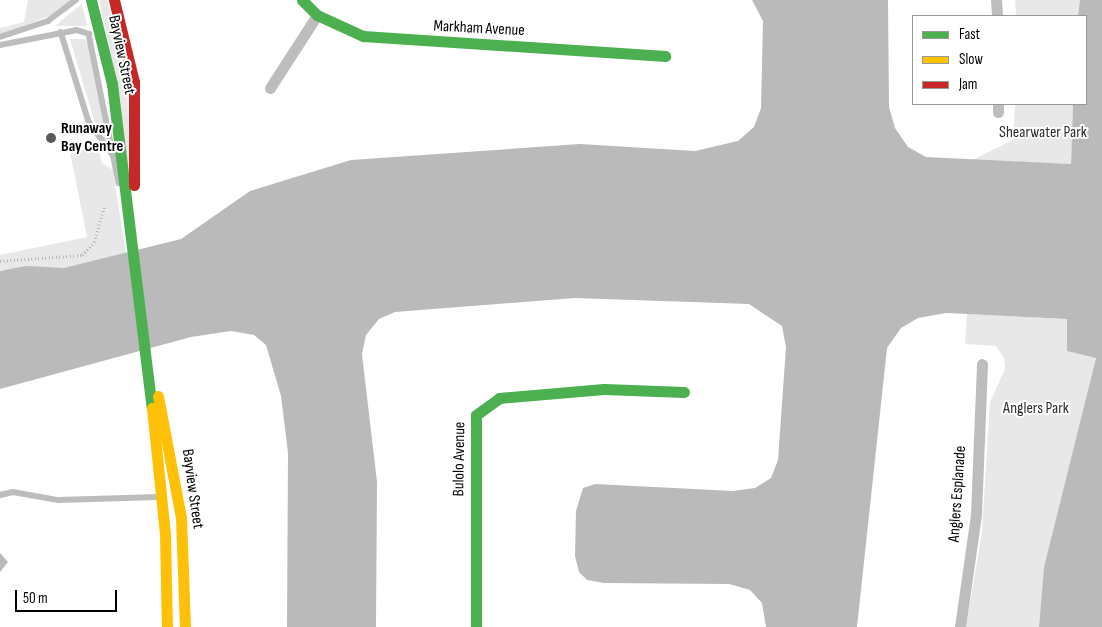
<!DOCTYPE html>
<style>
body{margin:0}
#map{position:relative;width:1102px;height:627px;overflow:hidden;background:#fff;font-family:"Sofia Sans Condensed",sans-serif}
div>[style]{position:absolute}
.green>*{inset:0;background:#e8e8e8}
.water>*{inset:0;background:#bababa}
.path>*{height:2.5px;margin-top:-1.25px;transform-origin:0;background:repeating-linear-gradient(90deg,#b8b8b8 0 1px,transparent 0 3.5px)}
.lane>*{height:5.5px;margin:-2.75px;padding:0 2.75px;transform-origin:2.75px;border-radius:2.75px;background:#bdbdbd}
.street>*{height:11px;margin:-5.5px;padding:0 5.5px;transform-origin:5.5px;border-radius:5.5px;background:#bdbdbd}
.fast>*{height:11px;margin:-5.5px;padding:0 5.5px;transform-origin:5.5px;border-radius:5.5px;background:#4caf50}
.slow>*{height:11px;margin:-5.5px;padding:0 5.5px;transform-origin:5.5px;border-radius:5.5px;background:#ffc107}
.jam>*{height:11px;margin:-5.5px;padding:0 5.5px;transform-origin:5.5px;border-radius:5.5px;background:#c62828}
.dots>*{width:14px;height:14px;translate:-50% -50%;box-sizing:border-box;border:2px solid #fff;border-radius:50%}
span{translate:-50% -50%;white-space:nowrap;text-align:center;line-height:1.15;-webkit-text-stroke:4px #fff;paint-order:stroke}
.street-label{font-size:16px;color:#000}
.poi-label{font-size:16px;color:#000;font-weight:700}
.left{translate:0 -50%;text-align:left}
.park-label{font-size:16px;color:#2d2d2d}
.legend{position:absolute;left:912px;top:15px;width:175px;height:90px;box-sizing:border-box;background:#fff;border:1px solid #999;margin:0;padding:6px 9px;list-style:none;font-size:15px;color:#000}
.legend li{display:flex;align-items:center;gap:10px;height:25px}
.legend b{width:25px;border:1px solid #999}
.scale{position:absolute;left:15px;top:590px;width:102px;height:22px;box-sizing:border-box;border:2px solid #000;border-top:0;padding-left:6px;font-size:15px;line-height:18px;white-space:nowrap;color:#000;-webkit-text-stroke:4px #fff;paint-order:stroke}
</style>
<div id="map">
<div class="green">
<i style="clip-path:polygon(28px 0,71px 0,56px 13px,0 36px,0 28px,24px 22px)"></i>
<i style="clip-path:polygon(99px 0,107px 0,127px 73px,130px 213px,116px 78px)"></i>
<i style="clip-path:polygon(1015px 0,1080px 0,1078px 16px,1016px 16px)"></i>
<i style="clip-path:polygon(82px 4px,87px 26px,55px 26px,74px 10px)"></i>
<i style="clip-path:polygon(70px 39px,85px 39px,92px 53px,108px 141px,97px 130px)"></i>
<i style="clip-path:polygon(1015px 104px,1073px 104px,1071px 164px,970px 161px,1013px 140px)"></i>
<i style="clip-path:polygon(98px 147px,102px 163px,113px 170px,126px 254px,64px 268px,0 270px,0 255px,87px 237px,70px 152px)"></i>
<i style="clip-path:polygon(967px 314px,1067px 319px,1067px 351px,1096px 357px,1044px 567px,1039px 627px,966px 627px,982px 531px,990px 402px,1005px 369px,1004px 358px,996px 346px,965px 344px)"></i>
</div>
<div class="water">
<i style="clip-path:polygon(752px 0,888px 0,889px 107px,895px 128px,908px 147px,926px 157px,1071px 164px,1073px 104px,1086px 104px,1086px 16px,1078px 16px,1080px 0,1102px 0,1102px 627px,1039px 627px,1044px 567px,1096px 358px,1067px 351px,1067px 319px,946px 313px,918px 318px,901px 328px,887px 348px,857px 627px,766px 627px,762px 603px,750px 590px,729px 584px,604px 583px,587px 580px,579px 572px,575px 556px,576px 511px,583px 488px,595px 484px,733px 491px,755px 488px,771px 478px,778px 460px,786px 347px,782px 326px,749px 304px,575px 298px,395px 312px,379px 319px,366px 335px,362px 354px,377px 482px,376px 627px,287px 627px,288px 453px,281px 396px,266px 345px,254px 335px,231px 331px,191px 337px,0 389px,0 271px,26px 266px,64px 268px,181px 239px,250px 191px,351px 160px,580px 144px,695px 151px,738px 141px,754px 127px,761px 108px,763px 21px)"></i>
<i style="clip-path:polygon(0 553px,8px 562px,0 572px)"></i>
</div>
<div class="path">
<i style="left:0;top:261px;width:82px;rotate:-4.2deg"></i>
<i style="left:82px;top:255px;width:18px;rotate:-47deg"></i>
<i style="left:94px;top:242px;width:37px;rotate:-74deg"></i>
</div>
<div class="lane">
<i style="left:61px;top:32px;width:94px;rotate:72.7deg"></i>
<i style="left:89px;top:122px;width:42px;rotate:53.7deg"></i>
<i style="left:0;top:37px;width:51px;rotate:-18.4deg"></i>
<i style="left:48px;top:21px;width:35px;rotate:-37deg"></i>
<i style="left:0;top:45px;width:78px;rotate:-11deg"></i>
<i style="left:77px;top:30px;width:13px;rotate:18deg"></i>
<i style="left:89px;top:34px;width:152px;rotate:78.6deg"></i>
<i style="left:0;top:495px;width:13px;rotate:-13deg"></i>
<i style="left:13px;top:492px;width:46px;rotate:10.1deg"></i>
<i style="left:58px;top:500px;width:101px;rotate:-1.7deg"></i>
</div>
<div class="street">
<i style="left:996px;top:0;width:16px;rotate:86deg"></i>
<i style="left:270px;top:88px;width:87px;rotate:-57.2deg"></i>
<i style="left:998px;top:112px;width:8px;rotate:-90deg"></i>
<i style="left:960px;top:627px;width:114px;rotate:-81.9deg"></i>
<i style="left:976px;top:514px;width:150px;rotate:-87.7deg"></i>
</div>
<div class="fast">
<i style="left:91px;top:0;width:87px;rotate:76deg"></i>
<i style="left:112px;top:84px;width:326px;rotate:83deg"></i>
<i style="left:302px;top:0;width:21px;rotate:45deg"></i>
<i style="left:317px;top:15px;width:51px;rotate:24.5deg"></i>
<i style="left:363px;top:36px;width:303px;rotate:3.8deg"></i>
<i style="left:476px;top:627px;width:212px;rotate:-90deg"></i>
<i style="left:476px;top:415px;width:29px;rotate:-36deg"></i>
<i style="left:499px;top:398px;width:105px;rotate:-4.9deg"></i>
<i style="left:604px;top:389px;width:80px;rotate:2.1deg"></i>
</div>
<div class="slow">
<i style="left:158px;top:396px;width:124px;rotate:79.3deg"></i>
<i style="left:181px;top:518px;width:109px;rotate:87.9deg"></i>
<i style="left:152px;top:408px;width:127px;rotate:84.1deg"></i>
<i style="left:165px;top:534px;width:93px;rotate:88.8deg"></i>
</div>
<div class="jam">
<i style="left:114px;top:0;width:84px;rotate:76.3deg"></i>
<i style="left:134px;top:82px;width:103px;rotate:90deg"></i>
</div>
<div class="dots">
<i style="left:51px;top:138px;background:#595959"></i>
</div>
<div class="street-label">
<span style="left:479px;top:29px;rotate:3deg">Markham Avenue</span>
<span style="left:121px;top:55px;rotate:78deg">Bayview Street</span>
<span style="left:460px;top:459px;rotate:-89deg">Bulolo Avenue</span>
<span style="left:192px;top:489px;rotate:82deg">Bayview Street</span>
<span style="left:958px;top:494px;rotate:-86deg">Anglers Esplanade</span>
</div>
<div class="poi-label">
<span class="left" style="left:61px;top:138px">Runaway<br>Bay Centre</span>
</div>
<div class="park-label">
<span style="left:1043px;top:133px">Shearwater Park</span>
<span style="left:1036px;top:409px">Anglers Park</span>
</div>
<ul class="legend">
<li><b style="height:6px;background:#4caf50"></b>Fast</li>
<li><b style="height:6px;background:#ffc107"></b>Slow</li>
<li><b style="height:6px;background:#c62828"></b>Jam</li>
</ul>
<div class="scale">50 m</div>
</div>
